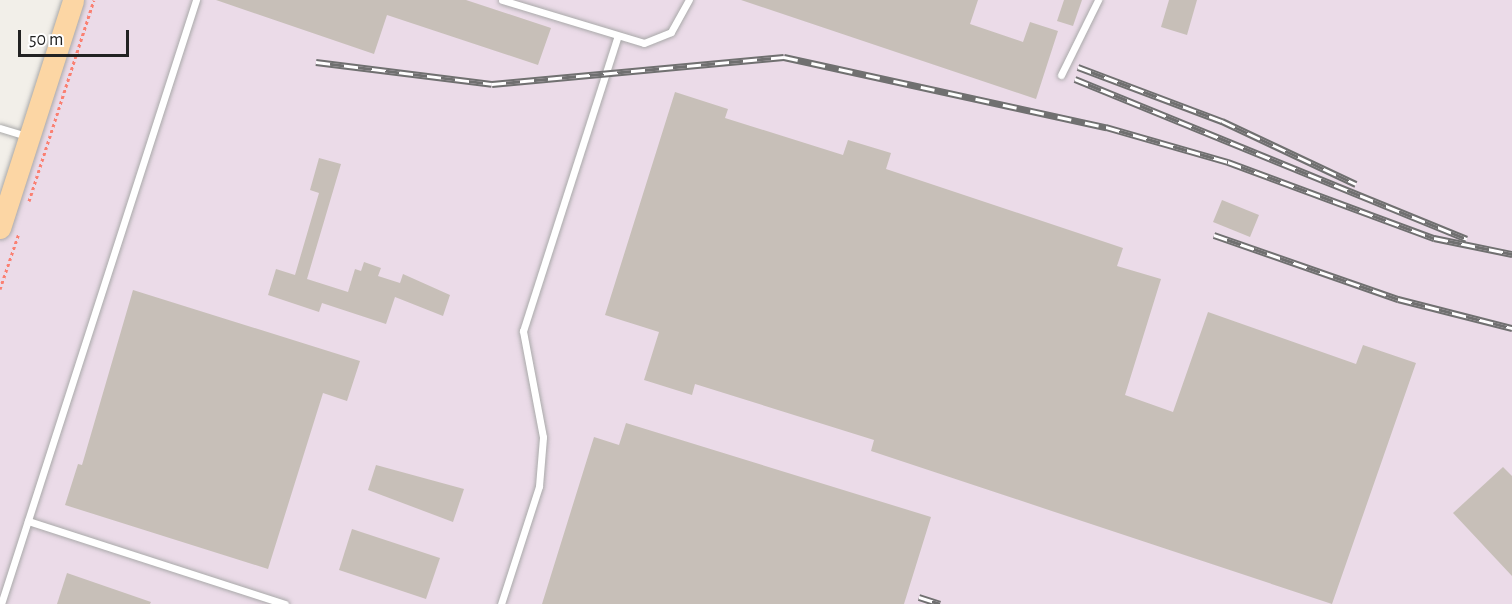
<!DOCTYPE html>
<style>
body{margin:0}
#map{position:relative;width:1512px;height:604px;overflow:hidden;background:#f2efe9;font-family:"Alegreya Sans",sans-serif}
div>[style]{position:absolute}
.industrial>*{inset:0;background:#ebdbe8}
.building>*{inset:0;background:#c7bfb8}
.path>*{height:3px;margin-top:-1.5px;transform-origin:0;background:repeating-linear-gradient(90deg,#fa8072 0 3px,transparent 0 6px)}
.roads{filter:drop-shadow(0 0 2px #a9a9a9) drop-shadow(0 0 2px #a9a9a9)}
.service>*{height:7px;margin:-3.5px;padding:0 3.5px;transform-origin:3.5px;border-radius:3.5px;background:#fff}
.primary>*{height:21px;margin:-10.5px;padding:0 10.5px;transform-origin:10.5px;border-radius:10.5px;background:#fcd6a4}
.rail>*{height:7px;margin-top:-3.5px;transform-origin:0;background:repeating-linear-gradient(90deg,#fff 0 14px,#707070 0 28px);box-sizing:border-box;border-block:2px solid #707070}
span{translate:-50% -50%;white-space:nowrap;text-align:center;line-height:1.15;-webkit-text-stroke:4.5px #fff;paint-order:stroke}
.scale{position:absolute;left:18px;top:30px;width:111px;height:27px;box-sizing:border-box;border:3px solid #222;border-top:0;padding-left:8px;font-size:18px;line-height:21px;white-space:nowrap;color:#222;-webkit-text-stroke:4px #fff;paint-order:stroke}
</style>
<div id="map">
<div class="industrial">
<i style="clip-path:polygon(73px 0,1512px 0,1512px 604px,0 604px,0 228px)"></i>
</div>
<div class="building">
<i style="clip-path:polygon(216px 0,466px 0,551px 28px,538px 65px,387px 15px,374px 54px)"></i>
<i style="clip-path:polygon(741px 0,978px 0,970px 24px,1023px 42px,1030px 22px,1058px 31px,1036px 99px)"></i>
<i style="clip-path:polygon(1064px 0,1082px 0,1073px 26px,1057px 21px)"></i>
<i style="clip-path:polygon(1169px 0,1197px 0,1187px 35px,1161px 27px)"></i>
<i style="clip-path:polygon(675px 92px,728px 109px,725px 118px,843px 155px,848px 140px,891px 153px,886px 169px,1123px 248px,1117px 266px,1161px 279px,1125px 395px,1173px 412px,1208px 312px,1356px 364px,1363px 345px,1416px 363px,1332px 604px,871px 451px,874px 440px,695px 384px,692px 395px,644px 380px,659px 332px,605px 315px)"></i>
<i style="clip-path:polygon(319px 158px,341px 164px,307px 279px,348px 292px,355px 269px,361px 271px,364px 262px,381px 268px,378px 276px,400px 283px,403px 274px,450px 295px,443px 316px,395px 297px,386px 324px,322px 303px,319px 312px,268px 295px,276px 269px,295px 275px,319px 193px,310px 190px)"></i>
<i style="clip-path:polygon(1222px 200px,1259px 215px,1250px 237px,1213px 222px)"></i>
<i style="clip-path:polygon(133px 290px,360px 361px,347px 401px,323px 393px,268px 569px,65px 505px,78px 464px,82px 465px)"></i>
<i style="clip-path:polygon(626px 423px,931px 517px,904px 604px,542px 604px,594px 437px,619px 445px)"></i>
<i style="clip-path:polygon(376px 465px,464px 489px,453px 522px,368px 490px)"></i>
<i style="clip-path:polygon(1503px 467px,1512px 476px,1512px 576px,1453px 513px)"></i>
<i style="clip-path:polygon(352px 529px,440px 558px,426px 599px,339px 570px)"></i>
<i style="clip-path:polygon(67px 573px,151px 602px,150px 604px,57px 604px)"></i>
</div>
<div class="path">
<i style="left:29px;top:201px;width:211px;rotate:-72.1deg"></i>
<i style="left:0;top:289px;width:59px;rotate:-71.3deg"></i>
</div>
<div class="roads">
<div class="service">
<i style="left:502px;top:0;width:148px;rotate:16.8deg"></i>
<i style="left:644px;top:43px;width:29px;rotate:-22deg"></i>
<i style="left:671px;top:32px;width:37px;rotate:-61deg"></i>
<i style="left:1061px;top:75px;width:84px;rotate:-63.7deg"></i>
<i style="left:0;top:128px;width:28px;rotate:17deg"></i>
<i style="left:28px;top:521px;width:270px;rotate:17.9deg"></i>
<i style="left:1px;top:604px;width:635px;rotate:-72.11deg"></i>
<i style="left:501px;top:604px;width:124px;rotate:-72.1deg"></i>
<i style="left:539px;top:486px;width:49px;rotate:-85.3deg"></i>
<i style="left:543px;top:437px;width:108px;rotate:-100.7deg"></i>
<i style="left:523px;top:331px;width:307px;rotate:-72.2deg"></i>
</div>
<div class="primary">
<i style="left:0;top:228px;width:239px;rotate:-72.2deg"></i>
</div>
</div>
<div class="rail">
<i style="left:316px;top:62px;width:177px;rotate:7.1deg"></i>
<i style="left:492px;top:84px;width:293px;rotate:-5.3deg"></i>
<i style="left:784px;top:57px;width:330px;rotate:12.3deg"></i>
<i style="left:1106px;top:127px;width:127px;rotate:16deg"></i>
<i style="left:1228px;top:162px;width:220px;rotate:20.3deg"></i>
<i style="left:1434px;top:238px;width:80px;rotate:11.6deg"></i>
<i style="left:1078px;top:67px;width:154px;rotate:20.6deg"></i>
<i style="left:1222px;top:121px;width:148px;rotate:25.2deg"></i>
<i style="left:1075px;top:79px;width:423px;rotate:22.2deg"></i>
<i style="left:1214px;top:235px;width:195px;rotate:19.2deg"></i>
<i style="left:1398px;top:299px;width:118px;rotate:14.3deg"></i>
<i style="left:919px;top:597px;width:22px;rotate:18deg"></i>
</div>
<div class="scale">50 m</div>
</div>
